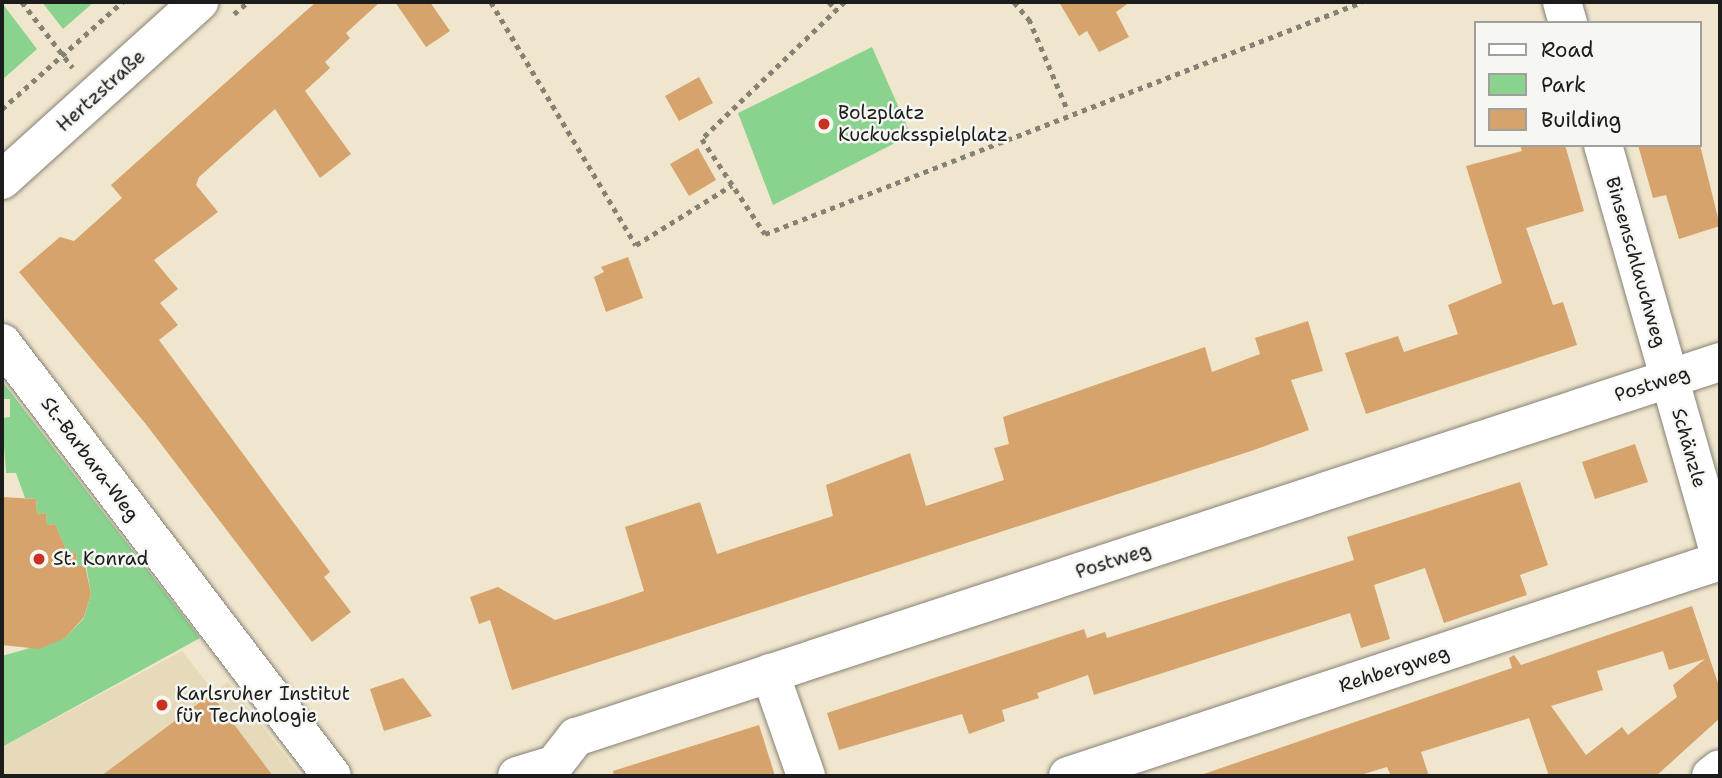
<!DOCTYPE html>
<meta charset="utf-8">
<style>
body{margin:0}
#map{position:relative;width:1722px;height:778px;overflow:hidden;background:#f0e6ce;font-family:"Shantell Sans",sans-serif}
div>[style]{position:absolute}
.built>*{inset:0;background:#e7daba}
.green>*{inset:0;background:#89d38f}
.building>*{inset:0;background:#d5a36b}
.path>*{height:4.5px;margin-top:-2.25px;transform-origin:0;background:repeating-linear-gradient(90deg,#868175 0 5px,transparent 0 10px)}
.roads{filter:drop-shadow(0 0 2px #868175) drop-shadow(0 0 2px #868175)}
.minor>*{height:38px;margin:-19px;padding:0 19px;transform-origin:19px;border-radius:19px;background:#fff}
.major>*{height:38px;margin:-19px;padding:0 19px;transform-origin:19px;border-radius:19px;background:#fff}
.dots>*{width:19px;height:19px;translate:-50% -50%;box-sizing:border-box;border:4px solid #f6f6f2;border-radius:50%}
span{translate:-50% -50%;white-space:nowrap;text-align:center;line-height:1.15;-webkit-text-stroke:5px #f6f6f2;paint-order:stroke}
.street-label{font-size:19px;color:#1c1c1c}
.poi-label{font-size:19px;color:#1c1c1c}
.left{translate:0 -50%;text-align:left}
.frame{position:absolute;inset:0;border:4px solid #1c1c1c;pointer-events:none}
.legend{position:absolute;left:1474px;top:21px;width:228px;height:126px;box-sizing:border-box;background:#f6f6f2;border:2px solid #9f9f9c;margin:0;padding:9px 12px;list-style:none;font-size:21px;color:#1c1c1c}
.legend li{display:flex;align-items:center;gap:14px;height:35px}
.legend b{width:35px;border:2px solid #9f9f9c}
</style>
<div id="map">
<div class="built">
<i style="clip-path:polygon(182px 651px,214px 692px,228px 682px,301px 776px,2px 776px,2px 747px)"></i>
</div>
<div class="green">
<i style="clip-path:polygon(42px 2px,94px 2px,63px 29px)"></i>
<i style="clip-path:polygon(2px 3px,37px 49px,2px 80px)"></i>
<i style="clip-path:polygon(872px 47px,911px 135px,773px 205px,738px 113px)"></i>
<i style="clip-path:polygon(2px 381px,200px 638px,2px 747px,2px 656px,65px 638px,84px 618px,91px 594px,86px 565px,77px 566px,76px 552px,68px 554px,55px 524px,47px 525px,46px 513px,37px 514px,36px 499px,25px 498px,16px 473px,6px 473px,2px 418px,10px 417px,10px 399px,2px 399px)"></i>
</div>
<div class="building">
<i style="clip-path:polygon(316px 2px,380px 2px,346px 33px,350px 38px,325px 62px,330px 68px,305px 91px,351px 154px,320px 178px,275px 109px,199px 177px,196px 185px,218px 212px,154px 260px,178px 289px,160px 303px,178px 325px,159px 340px,330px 572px,324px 577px,351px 612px,312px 642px,145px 423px,19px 272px,60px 237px,74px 241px,122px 198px,111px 185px)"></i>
<i style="clip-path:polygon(395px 2px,430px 2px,450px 31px,426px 47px)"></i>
<i style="clip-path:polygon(1059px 2px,1130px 2px,1116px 12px,1129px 37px,1099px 52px,1087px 31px,1079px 36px)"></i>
<i style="clip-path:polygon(699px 77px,713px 103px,679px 121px,665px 96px)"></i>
<i style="clip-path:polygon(1520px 145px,1565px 145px,1584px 211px,1526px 228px,1553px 305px,1563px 302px,1577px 345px,1366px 414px,1345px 353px,1398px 336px,1404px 352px,1458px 334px,1448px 305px,1502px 283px,1466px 166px,1522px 151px)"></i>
<i style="clip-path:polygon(1638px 145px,1700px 145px,1720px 226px,1679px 239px,1666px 195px,1653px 198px)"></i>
<i style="clip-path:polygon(698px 148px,716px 180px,689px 196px,670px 164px)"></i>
<i style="clip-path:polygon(628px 257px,643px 298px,606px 312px,594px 277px,604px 272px,601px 267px)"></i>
<i style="clip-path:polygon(1308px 321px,1323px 371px,1291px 380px,1309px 430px,1251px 451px,512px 690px,490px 620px,479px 624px,470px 597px,498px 587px,555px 620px,609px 603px,644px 591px,625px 527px,700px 502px,717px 554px,833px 516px,826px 485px,910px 453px,926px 506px,1004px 480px,994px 448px,1009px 444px,1003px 417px,1205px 347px,1212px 372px,1260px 354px,1255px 338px)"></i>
<i style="clip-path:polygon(1635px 444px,1648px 482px,1595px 499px,1582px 462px)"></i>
<i style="clip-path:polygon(1520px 482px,1548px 565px,1520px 575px,1527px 595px,1444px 623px,1425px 568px,1374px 585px,1390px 639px,1361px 648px,1350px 613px,1094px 695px,1088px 675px,1037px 693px,1039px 698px,1002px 710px,1005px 721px,969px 734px,962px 714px,839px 750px,827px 713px,1084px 629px,1087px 638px,1105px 632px,1107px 638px,1354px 560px,1347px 537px)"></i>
<i style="clip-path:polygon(2px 497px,36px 499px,37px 514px,46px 513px,47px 525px,55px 524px,68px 554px,76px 552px,77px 566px,85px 565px,91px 594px,84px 617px,65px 638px,39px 649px,2px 645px)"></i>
<i style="clip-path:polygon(evenodd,1692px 606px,1720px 689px,1720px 718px,1656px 776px,1549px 776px,1529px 718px,1421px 752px,1429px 776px,1391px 776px,1387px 767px,1357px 776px,1198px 776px,1512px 668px,1509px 658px,1514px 655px,1521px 665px,1692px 606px,1663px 651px,1669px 670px,1705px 659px,1673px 685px,1677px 697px,1628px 735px,1622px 727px,1586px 755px,1551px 706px,1603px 690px,1597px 671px,1663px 651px)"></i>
<i style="clip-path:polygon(403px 678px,432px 716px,384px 731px,370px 689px)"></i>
<i style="clip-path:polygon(211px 694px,273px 776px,101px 776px)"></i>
<i style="clip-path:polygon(759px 725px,775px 776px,614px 776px,613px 771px)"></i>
</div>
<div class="path">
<i style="left:22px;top:2px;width:83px;rotate:52.3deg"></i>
<i style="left:491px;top:2px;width:283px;rotate:59.2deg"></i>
<i style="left:636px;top:245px;width:113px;rotate:-32deg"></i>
<i style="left:829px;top:2px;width:11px;rotate:45deg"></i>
<i style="left:845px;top:2px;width:198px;rotate:136.2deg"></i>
<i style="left:702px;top:139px;width:114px;rotate:56.4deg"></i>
<i style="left:765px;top:234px;width:640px;rotate:-21.24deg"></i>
<i style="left:1014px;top:2px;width:23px;rotate:49deg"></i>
<i style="left:1029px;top:19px;width:100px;rotate:67deg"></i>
<i style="left:234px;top:14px;width:18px;rotate:-41deg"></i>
<i style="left:2px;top:109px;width:161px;rotate:-41.7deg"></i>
</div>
<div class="roads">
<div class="minor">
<i style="left:1562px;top:2px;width:22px;rotate:74deg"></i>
<i style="left:1603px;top:145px;width:428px;rotate:74.1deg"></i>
<i style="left:2px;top:343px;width:544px;rotate:52.69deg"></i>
<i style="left:770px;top:673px;width:109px;rotate:70.7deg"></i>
<i style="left:517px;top:776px;width:39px;rotate:-17deg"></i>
<i style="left:554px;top:765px;width:36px;rotate:-52deg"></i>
<i style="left:576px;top:737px;width:1204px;rotate:-18.15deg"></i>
<i style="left:1068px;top:776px;width:687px;rotate:-18.25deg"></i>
<i style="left:1711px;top:776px;width:11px;rotate:-38deg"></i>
</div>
<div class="major">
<i style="left:2px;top:180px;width:266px;rotate:-42.1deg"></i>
</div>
</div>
<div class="dots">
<i style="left:824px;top:124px;background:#c8321e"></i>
<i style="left:39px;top:559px;background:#c8321e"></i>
<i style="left:162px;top:705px;background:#c8321e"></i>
</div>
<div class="street-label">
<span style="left:101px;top:91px;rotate:-42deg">Hertzstraße</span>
<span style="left:1636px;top:262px;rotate:74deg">Binsenschlauchweg</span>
<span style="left:1652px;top:384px;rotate:-18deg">Postweg</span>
<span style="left:1689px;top:448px;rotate:74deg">Schänzle</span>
<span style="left:90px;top:459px;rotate:53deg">St.-Barbara-Weg</span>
<span style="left:1113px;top:561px;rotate:-18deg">Postweg</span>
<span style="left:1394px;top:669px;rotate:-18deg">Rehbergweg</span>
</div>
<div class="poi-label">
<span class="left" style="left:838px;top:124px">Bolzplatz<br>Kuckucksspielplatz</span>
<span class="left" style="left:53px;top:559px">St. Konrad</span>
<span class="left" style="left:176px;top:705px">Karlsruher Institut<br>für Technologie</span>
</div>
<div class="frame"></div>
<ul class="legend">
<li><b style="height:9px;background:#fff"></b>Road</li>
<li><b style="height:19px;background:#89d38f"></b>Park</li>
<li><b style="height:19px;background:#d5a36b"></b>Building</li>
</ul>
</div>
